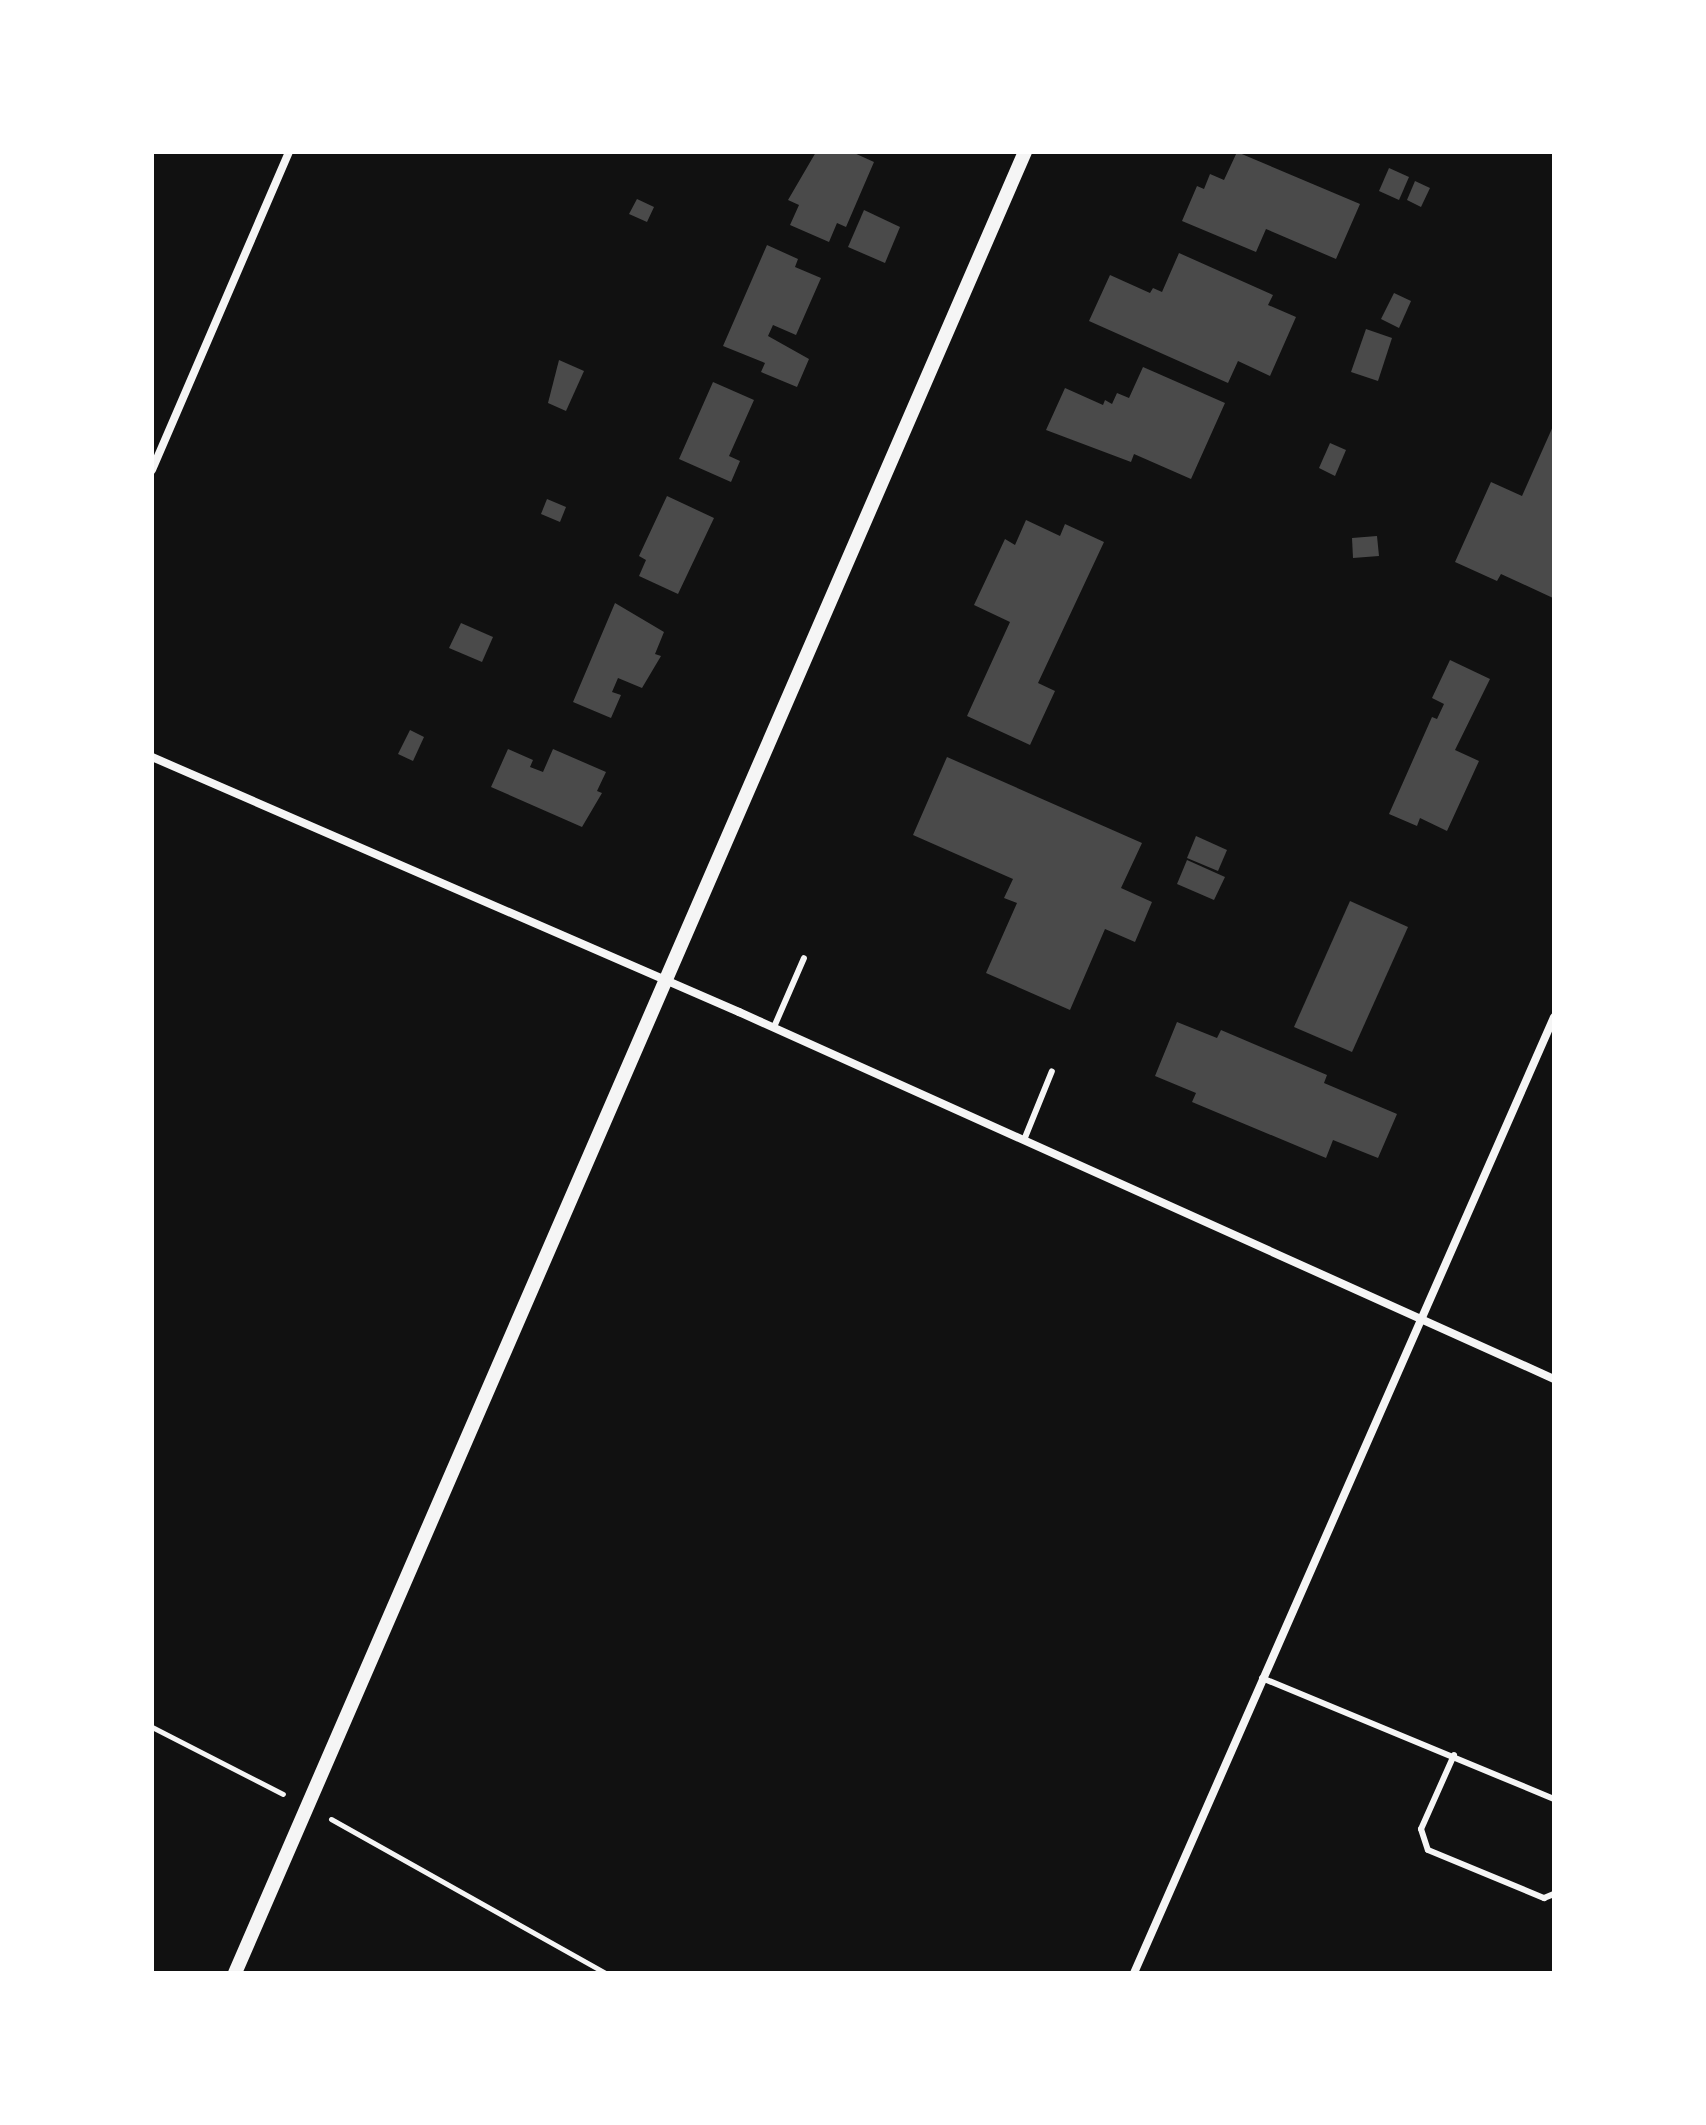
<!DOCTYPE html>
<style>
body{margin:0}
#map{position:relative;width:1706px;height:2125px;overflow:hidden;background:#111;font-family:Helvetica,sans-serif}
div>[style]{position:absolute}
.building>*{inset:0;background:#4a4a4a}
.path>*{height:5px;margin:-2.5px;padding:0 2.5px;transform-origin:2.5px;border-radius:2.5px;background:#f5f5f5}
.service>*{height:6px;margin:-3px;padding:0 3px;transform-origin:3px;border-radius:3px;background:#f5f5f5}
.minor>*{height:8px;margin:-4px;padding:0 4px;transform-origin:4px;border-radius:4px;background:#f5f5f5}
.tertiary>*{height:14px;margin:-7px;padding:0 7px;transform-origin:7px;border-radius:7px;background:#f5f5f5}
span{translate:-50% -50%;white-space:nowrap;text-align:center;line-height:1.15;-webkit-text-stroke:6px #fff;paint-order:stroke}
.frame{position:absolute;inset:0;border:154px solid #fff;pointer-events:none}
</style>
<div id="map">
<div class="building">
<i style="clip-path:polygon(816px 152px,852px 152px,874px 162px,846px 227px,837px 223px,829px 242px,790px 225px,799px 205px,788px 200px)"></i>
<i style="clip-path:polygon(1237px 152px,1360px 204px,1336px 259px,1266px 229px,1256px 252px,1182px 221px,1197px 186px,1204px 189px,1210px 174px,1224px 180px)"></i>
<i style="clip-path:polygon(1389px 168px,1409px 177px,1399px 200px,1379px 191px)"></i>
<i style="clip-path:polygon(1415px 181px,1430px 188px,1421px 207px,1407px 200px)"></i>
<i style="clip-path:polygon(637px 199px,654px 207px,647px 222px,629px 214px)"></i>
<i style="clip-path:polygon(864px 210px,900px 227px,885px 263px,848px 247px)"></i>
<i style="clip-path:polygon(767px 245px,798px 259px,795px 267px,821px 278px,796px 335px,773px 325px,768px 336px,809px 359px,797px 387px,761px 372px,765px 363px,723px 346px)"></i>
<i style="clip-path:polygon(1179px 253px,1273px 295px,1268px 305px,1296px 317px,1270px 376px,1238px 361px,1228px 383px,1089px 321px,1110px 275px,1150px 293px,1153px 288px,1162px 292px)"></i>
<i style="clip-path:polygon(1394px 293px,1411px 301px,1399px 328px,1381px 319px)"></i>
<i style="clip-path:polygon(1366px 329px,1392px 338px,1378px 381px,1351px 372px)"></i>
<i style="clip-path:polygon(559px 360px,584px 371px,566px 411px,548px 403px)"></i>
<i style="clip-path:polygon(1143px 367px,1225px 403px,1191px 479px,1134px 454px,1131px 462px,1046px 430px,1065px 388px,1103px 405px,1105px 400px,1112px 404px,1117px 393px,1129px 398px)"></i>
<i style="clip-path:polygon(713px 382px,754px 400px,729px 456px,740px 461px,731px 482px,679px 459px)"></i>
<i style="clip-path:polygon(1554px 424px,1554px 595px,1553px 598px,1501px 574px,1497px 581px,1455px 562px,1491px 482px,1522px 496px)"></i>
<i style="clip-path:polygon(1330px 443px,1346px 450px,1335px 476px,1319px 468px)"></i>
<i style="clip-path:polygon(667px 496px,714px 518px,678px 594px,639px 576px,646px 560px,639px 556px)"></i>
<i style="clip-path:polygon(547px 499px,566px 507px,560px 522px,541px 514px)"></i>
<i style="clip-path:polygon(1026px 520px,1060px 536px,1065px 524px,1104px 542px,1038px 683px,1055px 691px,1030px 745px,967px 716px,1010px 622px,974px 605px,1005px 539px,1015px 545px)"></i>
<i style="clip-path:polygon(1377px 536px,1379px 556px,1353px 558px,1352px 538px)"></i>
<i style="clip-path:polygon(615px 603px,664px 632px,655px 654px,661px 656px,642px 688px,618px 678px,612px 692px,621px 695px,611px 718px,573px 702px)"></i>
<i style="clip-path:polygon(461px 623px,493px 637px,482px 662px,449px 648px)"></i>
<i style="clip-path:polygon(1450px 660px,1490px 679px,1455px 750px,1479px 761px,1447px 831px,1420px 818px,1417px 826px,1389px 814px,1432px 717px,1437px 719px,1444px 704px,1432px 698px)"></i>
<i style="clip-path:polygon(410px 730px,424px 737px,413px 761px,398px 754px)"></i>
<i style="clip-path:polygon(508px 749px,533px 760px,530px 767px,543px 772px,553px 749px,606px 772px,597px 791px,602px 793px,582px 827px,491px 787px)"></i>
<i style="clip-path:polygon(947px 757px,1142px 843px,1121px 888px,1152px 902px,1135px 942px,1105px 929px,1070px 1010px,986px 973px,1017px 903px,1004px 898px,1013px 879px,913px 835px)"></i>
<i style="clip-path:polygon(1196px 836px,1227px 850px,1218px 871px,1187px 858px)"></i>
<i style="clip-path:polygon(1187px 860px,1225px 877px,1214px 900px,1177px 884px)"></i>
<i style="clip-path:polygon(1350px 901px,1408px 927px,1352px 1052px,1294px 1027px)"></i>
<i style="clip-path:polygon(1177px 1022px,1217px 1038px,1221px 1030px,1327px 1075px,1324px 1083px,1397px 1114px,1378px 1158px,1333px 1140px,1326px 1158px,1192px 1102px,1196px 1093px,1155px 1076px)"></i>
</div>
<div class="path">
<i style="left:152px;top:1727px;width:147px;rotate:27.1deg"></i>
<i style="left:331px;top:1819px;width:314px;rotate:29.3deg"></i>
</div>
<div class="service">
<i style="left:774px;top:1027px;width:75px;rotate:-66.5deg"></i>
<i style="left:1024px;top:1140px;width:74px;rotate:-67.9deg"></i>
<i style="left:1262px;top:1678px;width:316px;rotate:22.5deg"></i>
<i style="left:1454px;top:1755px;width:81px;rotate:114deg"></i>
<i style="left:1421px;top:1829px;width:22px;rotate:72deg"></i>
<i style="left:1428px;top:1850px;width:126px;rotate:22.5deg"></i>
<i style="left:1544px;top:1898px;width:11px;rotate:-22deg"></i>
</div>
<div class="minor">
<i style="left:152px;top:470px;width:346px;rotate:-66.7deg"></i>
<i style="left:152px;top:757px;width:640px;rotate:23.48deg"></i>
<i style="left:739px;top:1012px;width:894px;rotate:24.24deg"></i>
<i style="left:1134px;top:1973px;width:1044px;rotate:-66.28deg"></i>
</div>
<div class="tertiary">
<i style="left:235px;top:1973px;width:1985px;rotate:-66.55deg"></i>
</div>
<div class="frame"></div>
</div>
